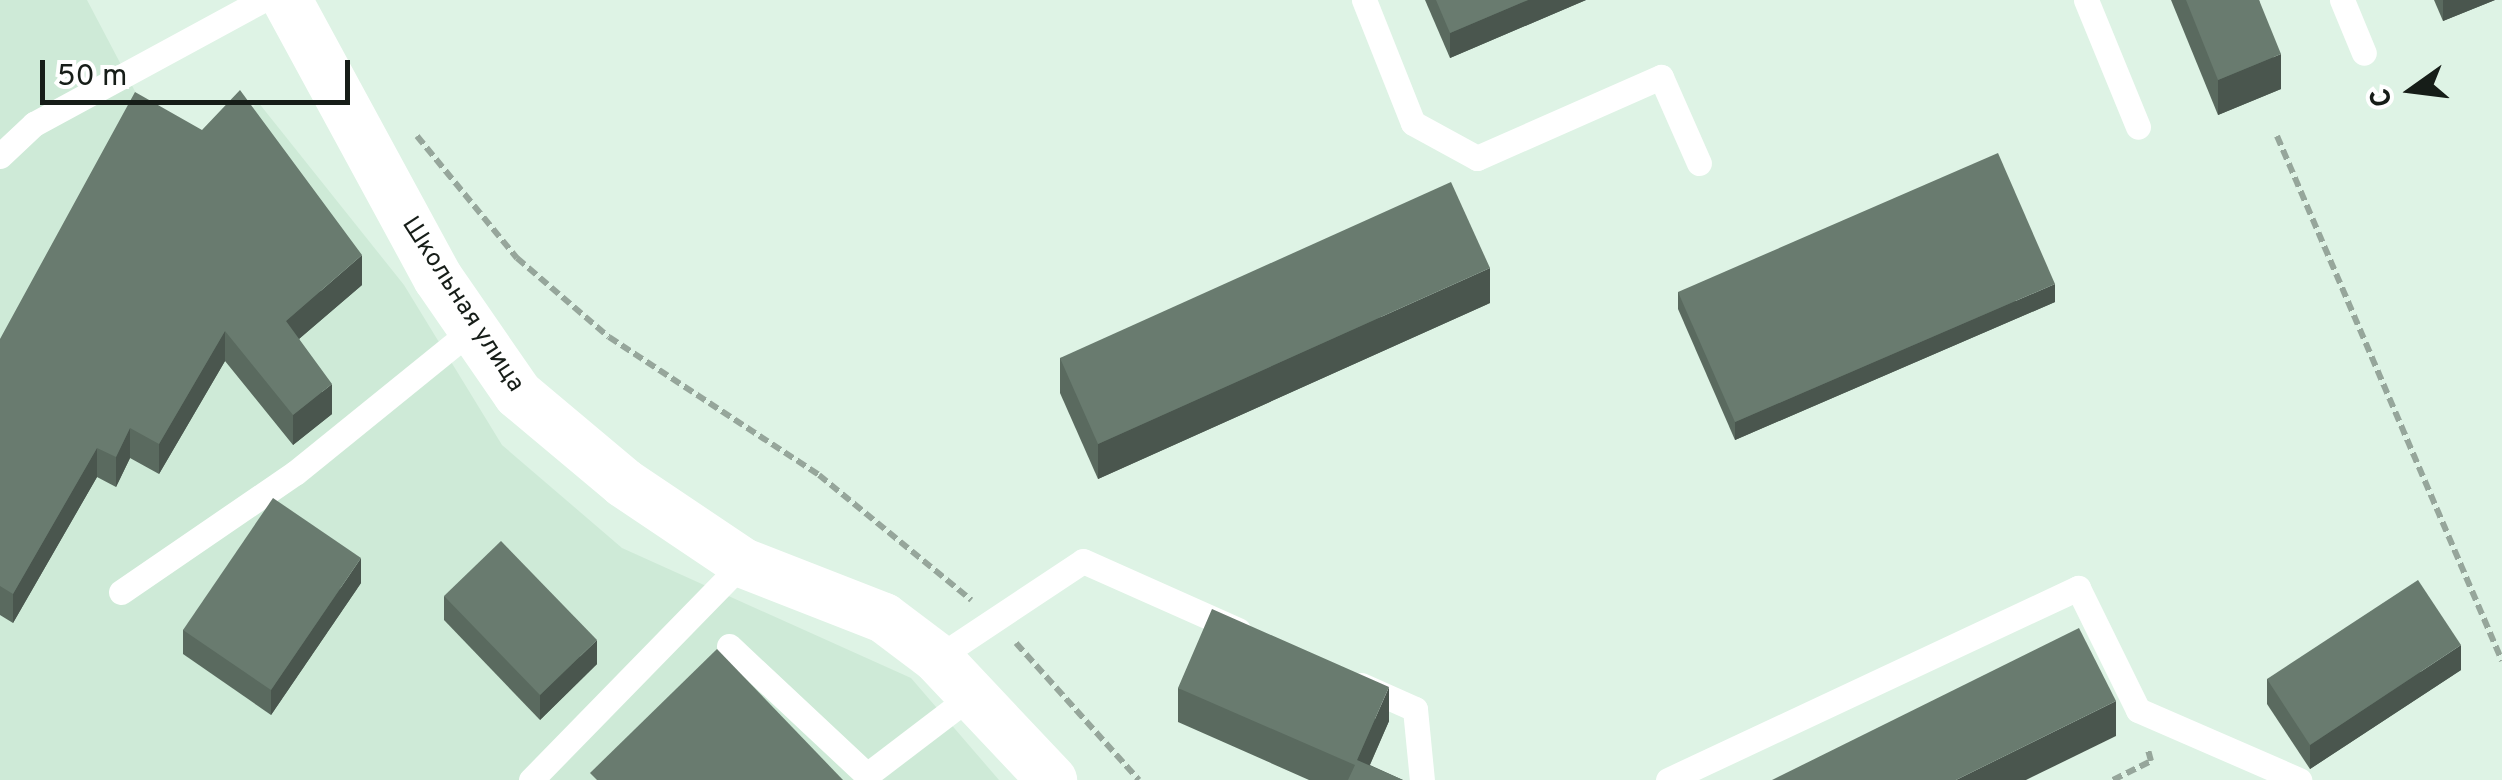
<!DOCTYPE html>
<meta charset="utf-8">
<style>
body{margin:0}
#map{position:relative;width:2502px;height:780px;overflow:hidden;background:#def3e5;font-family:Overpass,sans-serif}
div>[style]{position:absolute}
.built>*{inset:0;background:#ceead7}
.path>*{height:6px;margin-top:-3px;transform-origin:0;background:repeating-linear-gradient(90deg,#96a69b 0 10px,transparent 0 15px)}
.service>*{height:25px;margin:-12.5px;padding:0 12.5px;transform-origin:12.5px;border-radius:12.5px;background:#fff}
.minor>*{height:50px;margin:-25px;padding:0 25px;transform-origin:25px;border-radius:25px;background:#fff}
.wall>*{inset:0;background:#5a6a5f}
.shaded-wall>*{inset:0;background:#4a564e}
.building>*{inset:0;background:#697b6f}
span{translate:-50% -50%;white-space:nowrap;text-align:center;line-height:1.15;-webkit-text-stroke:9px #fff;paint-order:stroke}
.street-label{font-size:25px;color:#161d18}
.north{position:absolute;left:2362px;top:40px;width:100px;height:100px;-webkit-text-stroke:8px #fff;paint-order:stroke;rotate:256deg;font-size:28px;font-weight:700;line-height:40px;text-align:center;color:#161d18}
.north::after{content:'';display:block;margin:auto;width:35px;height:45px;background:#161d18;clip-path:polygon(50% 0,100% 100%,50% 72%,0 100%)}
.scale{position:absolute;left:40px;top:60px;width:310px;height:45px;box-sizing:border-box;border:5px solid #161d18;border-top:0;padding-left:12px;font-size:30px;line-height:35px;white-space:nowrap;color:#161d18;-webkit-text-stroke:8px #fff;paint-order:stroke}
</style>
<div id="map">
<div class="built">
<i style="clip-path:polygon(0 0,87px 0,158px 135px,202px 159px,258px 102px,404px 285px,502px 445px,622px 548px,911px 678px,999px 780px,0 780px)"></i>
</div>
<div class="path">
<i style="left:417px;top:136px;width:158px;rotate:50.7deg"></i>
<i style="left:517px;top:258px;width:121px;rotate:40.7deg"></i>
<i style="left:609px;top:337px;width:251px;rotate:33.3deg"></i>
<i style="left:819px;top:475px;width:197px;rotate:39.4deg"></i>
<i style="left:2277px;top:136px;width:571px;rotate:66.8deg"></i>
<i style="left:1016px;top:643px;width:184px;rotate:48.1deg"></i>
<i style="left:2113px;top:780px;width:42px;rotate:-26.6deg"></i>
<i style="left:2151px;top:761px;width:11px;rotate:-105deg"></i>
</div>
<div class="service">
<i style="left:1364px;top:0;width:132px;rotate:68.3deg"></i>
<i style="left:1413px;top:123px;width:73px;rotate:28.7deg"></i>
<i style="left:1477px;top:158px;width:201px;rotate:-23.8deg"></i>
<i style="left:1661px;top:77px;width:94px;rotate:66.2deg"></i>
<i style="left:2086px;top:0;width:137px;rotate:67.7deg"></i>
<i style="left:2342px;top:0;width:57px;rotate:67.5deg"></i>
<i style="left:0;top:156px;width:47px;rotate:-43.3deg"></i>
<i style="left:34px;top:124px;width:260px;rotate:-28.5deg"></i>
<i style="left:121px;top:592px;width:211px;rotate:-34.4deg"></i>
<i style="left:295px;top:473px;width:229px;rotate:-39deg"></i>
<i style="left:729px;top:646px;width:189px;rotate:43.1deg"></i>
<i style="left:867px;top:775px;width:132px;rotate:-37.3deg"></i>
<i style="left:937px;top:658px;width:175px;rotate:-33.6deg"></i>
<i style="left:1083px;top:561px;width:170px;rotate:24deg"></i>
<i style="left:1361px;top:685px;width:59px;rotate:24deg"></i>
<i style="left:1415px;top:709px;width:71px;rotate:84.4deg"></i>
<i style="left:531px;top:780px;width:303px;rotate:-45.7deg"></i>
<i style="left:1668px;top:780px;width:453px;rotate:-25.1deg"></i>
<i style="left:2078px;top:588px;width:136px;rotate:63.8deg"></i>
<i style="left:2138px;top:710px;width:176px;rotate:23.5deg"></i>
</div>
<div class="minor">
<i style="left:287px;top:0;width:316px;rotate:61.5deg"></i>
<i style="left:438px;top:278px;width:141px;rotate:55.4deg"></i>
<i style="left:518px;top:394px;width:138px;rotate:40deg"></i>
<i style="left:624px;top:483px;width:143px;rotate:33.9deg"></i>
<i style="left:743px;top:563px;width:151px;rotate:21.3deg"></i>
<i style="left:884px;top:618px;width:66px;rotate:37deg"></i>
<i style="left:937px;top:658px;width:168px;rotate:46.7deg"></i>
</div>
<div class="wall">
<i style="clip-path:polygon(1425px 0,1586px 0,1450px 58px)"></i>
<i style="clip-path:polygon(2171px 0,2259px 0,2281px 89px,2218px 115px)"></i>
<i style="clip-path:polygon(2434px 0,2495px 0,2443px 21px)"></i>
<i style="clip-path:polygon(362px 285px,299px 339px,332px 414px,293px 445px,225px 361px,159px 474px,130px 458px,116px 487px,97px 477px,13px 623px,0 615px,0 339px)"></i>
<i style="clip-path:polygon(1678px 292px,2055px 302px,1735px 440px,1678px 309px)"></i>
<i style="clip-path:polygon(1490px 303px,1098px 479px,1060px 393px,1060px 358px)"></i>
<i style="clip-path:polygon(361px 583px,271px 715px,183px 654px,183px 630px)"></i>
<i style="clip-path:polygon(444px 596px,597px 664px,540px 720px,444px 620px)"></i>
<i style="clip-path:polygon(2461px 670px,2310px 769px,2267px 704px,2267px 679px)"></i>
<i style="clip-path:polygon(1178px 688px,1389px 721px,1370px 765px,1403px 780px,1309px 780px,1178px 722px)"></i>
</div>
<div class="shaded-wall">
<i style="clip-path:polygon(1528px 0,1586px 0,1450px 58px,1450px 33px)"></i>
<i style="clip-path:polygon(2443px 0,2495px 0,2443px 21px)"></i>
<i style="clip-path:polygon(2281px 54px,2281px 89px,2218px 115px,2218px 80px)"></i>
<i style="clip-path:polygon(362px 255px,362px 285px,286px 350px,286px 321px)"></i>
<i style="clip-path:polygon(1490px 268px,1490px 303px,1098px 479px,1098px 444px)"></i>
<i style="clip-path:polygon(2055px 284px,2055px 302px,1735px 440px,1735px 422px)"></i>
<i style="clip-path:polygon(225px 331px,225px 361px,159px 474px,159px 444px)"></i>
<i style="clip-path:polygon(332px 384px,332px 414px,293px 445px,293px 415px)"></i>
<i style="clip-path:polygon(130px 428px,130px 458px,116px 487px,116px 457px)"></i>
<i style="clip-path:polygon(97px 448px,97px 477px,13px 623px,13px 594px)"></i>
<i style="clip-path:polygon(361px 558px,361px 583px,271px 715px,271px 690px)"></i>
<i style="clip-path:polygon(597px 640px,597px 664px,540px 720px,540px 695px)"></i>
<i style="clip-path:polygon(2461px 645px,2461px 670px,2310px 769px,2310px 745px)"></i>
<i style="clip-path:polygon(1389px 687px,1389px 721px,1363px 780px,1357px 760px)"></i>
<i style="clip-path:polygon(2116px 701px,2116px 736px,2026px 780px,1956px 780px)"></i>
</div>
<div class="building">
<i style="clip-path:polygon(1436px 0,1528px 0,1450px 33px)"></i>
<i style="clip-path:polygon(2186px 0,2259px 0,2281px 54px,2218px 80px)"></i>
<i style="clip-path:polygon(240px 90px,362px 255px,286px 321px,332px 384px,293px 415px,225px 331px,159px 444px,130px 428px,116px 457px,97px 448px,13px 594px,0 586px,0 339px,135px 92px,202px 130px)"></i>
<i style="clip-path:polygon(1998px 153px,2055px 284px,1735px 422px,1678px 292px)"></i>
<i style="clip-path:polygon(1451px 182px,1490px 268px,1098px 444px,1060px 358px)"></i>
<i style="clip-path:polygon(273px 498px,361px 558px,271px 690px,183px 630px)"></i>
<i style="clip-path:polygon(501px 541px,597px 640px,540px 695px,444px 596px)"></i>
<i style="clip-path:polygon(2418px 580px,2461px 645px,2310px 745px,2267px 679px)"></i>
<i style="clip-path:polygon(1212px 609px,1389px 687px,1357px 760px,1403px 780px,1348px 780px,1355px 765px,1178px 688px)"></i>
<i style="clip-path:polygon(2079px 628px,2116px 701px,1956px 780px,1772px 780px)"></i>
<i style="clip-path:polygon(717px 649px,843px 780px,597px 780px,590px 773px)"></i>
</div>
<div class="street-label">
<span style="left:462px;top:305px;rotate:57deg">Школьная улица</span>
</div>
<div class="north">С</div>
<div class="scale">50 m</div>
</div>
